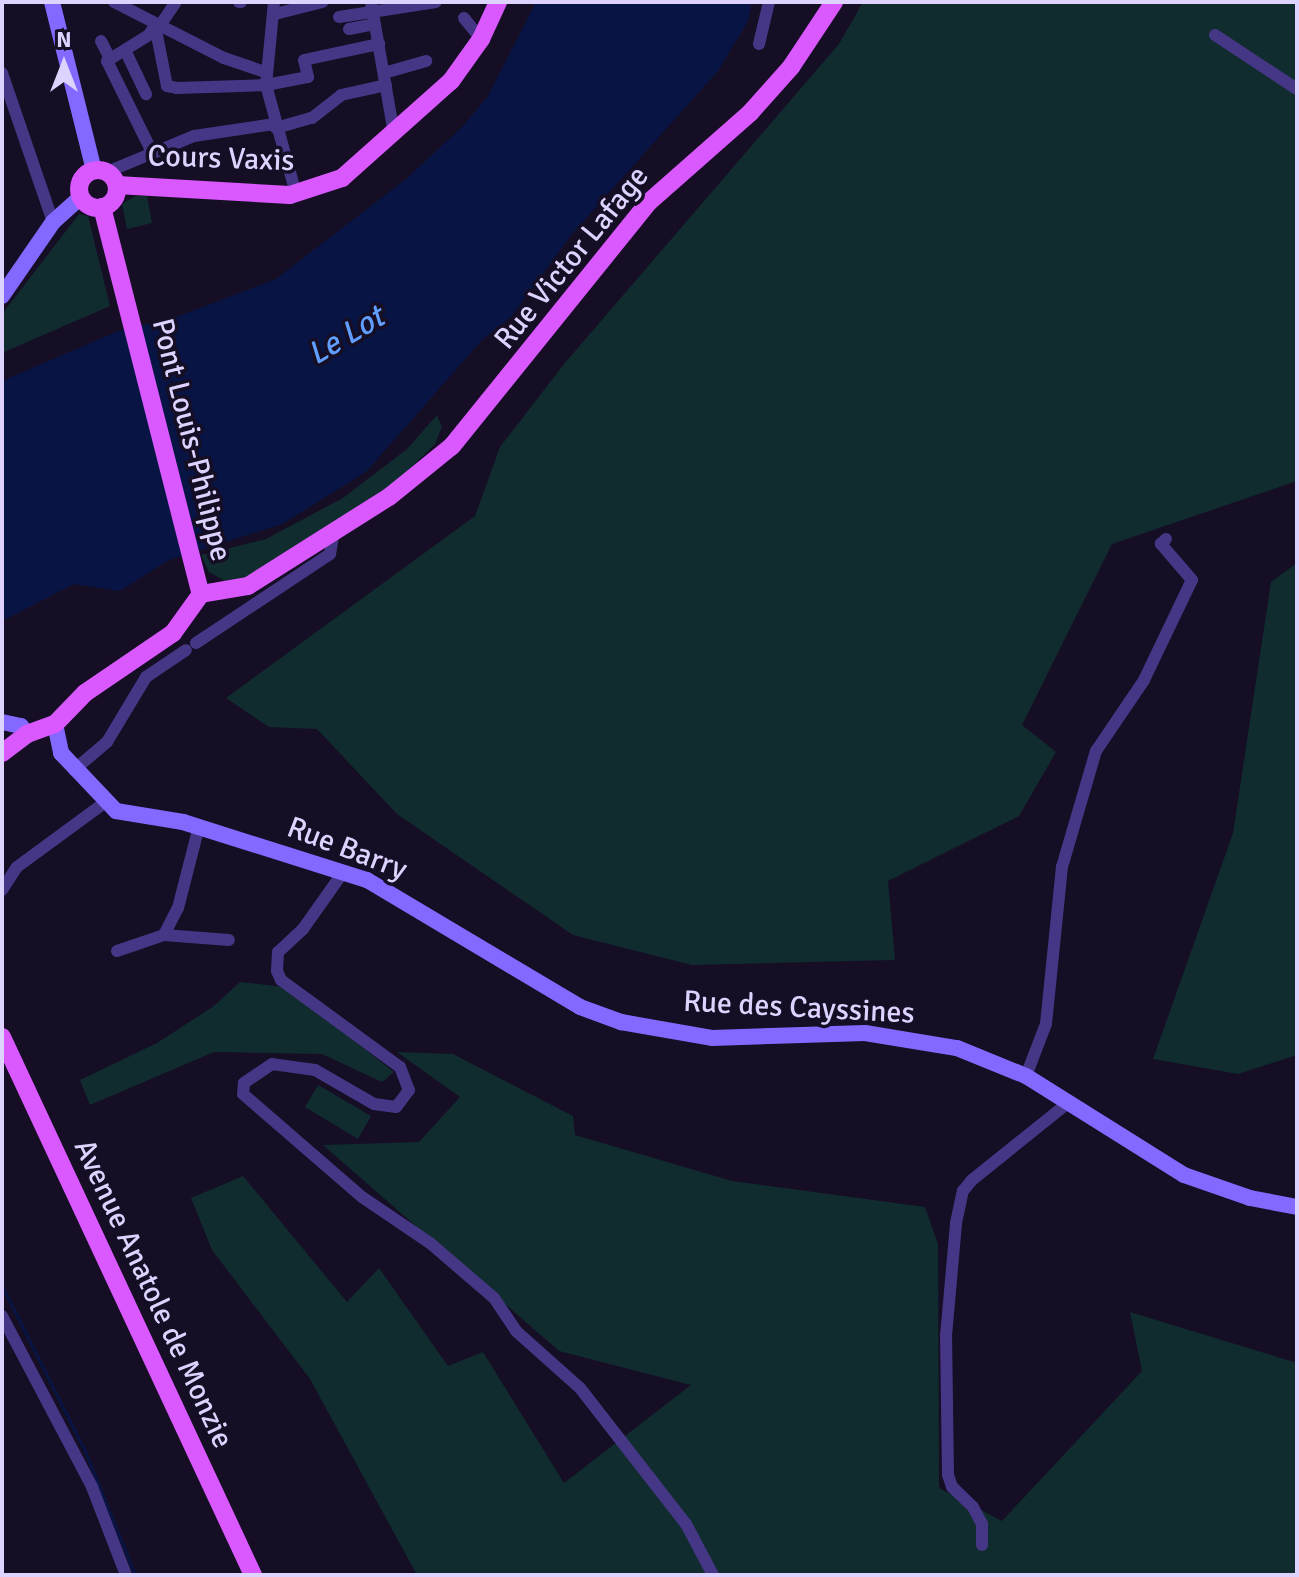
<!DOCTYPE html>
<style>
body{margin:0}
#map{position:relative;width:1299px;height:1577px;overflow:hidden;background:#150e25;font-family:Signika,sans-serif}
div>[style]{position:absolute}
.green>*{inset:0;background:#112c2f}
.water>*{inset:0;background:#081544}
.stream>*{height:3px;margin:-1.5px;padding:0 1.5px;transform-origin:1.5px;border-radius:1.5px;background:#081544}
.street>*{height:12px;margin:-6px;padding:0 6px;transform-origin:6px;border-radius:6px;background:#463786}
.secondary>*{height:16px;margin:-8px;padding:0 8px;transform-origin:8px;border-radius:8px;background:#8369ff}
.primary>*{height:18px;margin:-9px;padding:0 9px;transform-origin:9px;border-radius:9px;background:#d959ff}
.primary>.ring{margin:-9px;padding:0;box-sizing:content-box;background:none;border:18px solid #d959ff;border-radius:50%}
span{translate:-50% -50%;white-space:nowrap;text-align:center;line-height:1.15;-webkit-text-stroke:7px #150e25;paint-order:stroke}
.street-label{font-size:30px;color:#ded2ff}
.water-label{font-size:32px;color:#609eff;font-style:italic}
.frame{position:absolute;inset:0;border:4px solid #ded2ff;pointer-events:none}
.north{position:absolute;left:24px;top:24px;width:80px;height:80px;-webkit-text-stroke:6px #150e25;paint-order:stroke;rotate:0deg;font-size:22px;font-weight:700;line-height:32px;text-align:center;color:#ded2ff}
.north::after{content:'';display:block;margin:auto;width:28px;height:36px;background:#ded2ff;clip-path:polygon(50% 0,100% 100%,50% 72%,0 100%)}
</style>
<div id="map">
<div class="green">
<i style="clip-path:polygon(863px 2px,1297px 2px,1297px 481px,1112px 544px,1022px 725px,1056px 752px,1019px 816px,888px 881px,895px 960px,692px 965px,573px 935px,397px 814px,317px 729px,269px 727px,226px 698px,475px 516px,500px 447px,564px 364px,839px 44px)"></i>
<i style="clip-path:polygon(135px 196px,147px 196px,152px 223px,127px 229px,122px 204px)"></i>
<i style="clip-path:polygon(79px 214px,88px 216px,110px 306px,2px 353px,2px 314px)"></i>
<i style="clip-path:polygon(437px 415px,442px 427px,435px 444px,392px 486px,244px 578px,225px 581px,209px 572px,201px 555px,266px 539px,343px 498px,407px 449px)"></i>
<i style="clip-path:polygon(1297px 563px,1297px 1055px,1238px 1074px,1153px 1059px,1233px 833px,1271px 582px)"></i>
<i style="clip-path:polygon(240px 982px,285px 987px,394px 1072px,382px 1082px,322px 1054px,214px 1052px,90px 1105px,80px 1080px,157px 1043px,214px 1006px)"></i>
<i style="clip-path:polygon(397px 1052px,453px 1054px,573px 1116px,575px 1135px,732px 1181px,925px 1207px,938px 1244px,939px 1488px,1002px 1521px,1142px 1371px,1130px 1312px,1297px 1363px,1297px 1575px,417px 1575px,310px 1379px,212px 1250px,191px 1198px,243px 1176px,347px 1302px,379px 1268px,448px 1366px,483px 1352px,564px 1483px,691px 1385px,559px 1351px,323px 1145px,419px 1142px,460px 1097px)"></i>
<i style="clip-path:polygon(318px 1085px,371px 1116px,358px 1139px,305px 1107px)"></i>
</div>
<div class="water">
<i style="clip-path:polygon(536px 2px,752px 2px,748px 21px,718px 71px,572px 234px,511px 317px,481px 341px,366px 472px,282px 524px,169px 560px,120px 591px,74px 584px,2px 621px,2px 381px,116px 332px,179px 316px,276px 279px,406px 179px,462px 127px,488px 96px)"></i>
</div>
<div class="stream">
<i style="left:2px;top:1286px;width:185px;rotate:63.3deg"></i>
<i style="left:85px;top:1451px;width:134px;rotate:68deg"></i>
</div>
<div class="street">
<i style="left:114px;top:2px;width:123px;rotate:27deg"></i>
<i style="left:224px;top:58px;width:43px;rotate:18.9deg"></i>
<i style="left:239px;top:2px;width:2px"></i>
<i style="left:274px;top:2px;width:83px;rotate:95.5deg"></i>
<i style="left:266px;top:85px;width:113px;rotate:74.6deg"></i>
<i style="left:371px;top:2px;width:134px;rotate:80.1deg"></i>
<i style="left:275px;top:14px;width:49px;rotate:-14.3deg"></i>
<i style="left:339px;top:17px;width:98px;rotate:-8.8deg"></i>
<i style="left:464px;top:18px;width:27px;rotate:51deg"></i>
<i style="left:155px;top:25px;width:62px;rotate:78.9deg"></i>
<i style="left:167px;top:86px;width:10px;rotate:11deg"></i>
<i style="left:177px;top:88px;width:89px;rotate:-1.9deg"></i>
<i style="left:266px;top:85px;width:43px;rotate:-10.8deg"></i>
<i style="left:308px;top:77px;width:17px;rotate:-103deg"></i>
<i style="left:304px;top:60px;width:77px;rotate:-12deg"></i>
<i style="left:159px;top:27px;width:30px;rotate:-56deg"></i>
<i style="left:349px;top:29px;width:26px;rotate:-11deg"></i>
<i style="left:1215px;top:35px;width:98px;rotate:33.4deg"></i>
<i style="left:101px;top:41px;width:20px;rotate:63deg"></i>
<i style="left:759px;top:44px;width:43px;rotate:-76.6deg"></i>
<i style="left:125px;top:50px;width:49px;rotate:64.5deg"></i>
<i style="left:2px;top:73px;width:157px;rotate:71.1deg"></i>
<i style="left:384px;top:73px;width:44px;rotate:-15.9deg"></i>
<i style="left:276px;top:128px;width:37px;rotate:-16deg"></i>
<i style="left:312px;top:118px;width:37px;rotate:-38deg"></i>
<i style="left:341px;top:95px;width:46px;rotate:-12.5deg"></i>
<i style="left:151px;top:150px;width:99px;rotate:-116.3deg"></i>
<i style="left:107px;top:61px;width:49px;rotate:-31.8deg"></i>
<i style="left:149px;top:35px;width:12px;rotate:-59deg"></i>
<i style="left:107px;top:172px;width:94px;rotate:-22.5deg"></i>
<i style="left:194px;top:136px;width:81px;rotate:-8.5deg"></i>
<i style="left:196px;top:643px;width:161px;rotate:-33.6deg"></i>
<i style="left:330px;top:554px;width:23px;rotate:-80deg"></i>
<i style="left:74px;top:770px;width:43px;rotate:-40.3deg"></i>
<i style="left:107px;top:742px;width:76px;rotate:-59deg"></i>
<i style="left:146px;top:677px;width:48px;rotate:-34deg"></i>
<i style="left:344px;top:871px;width:71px;rotate:125.3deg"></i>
<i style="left:303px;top:929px;width:34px;rotate:137deg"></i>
<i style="left:278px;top:952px;width:19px;rotate:93deg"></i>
<i style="left:277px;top:971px;width:10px;rotate:66deg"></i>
<i style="left:281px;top:980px;width:147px;rotate:36.2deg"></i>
<i style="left:400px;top:1067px;width:25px;rotate:69deg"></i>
<i style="left:409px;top:1090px;width:21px;rotate:127deg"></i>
<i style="left:396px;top:1107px;width:22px;rotate:-172deg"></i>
<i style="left:374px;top:1104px;width:68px;rotate:-150deg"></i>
<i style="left:315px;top:1070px;width:43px;rotate:-172.1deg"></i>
<i style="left:272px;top:1064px;width:34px;rotate:146deg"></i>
<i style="left:244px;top:1083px;width:11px;rotate:95deg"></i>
<i style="left:243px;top:1094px;width:157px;rotate:40.9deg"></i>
<i style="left:362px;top:1197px;width:82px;rotate:34.1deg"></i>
<i style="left:430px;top:1243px;width:84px;rotate:40.7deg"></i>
<i style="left:494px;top:1298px;width:40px;rotate:56deg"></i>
<i style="left:516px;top:1331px;width:86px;rotate:41.7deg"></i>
<i style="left:580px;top:1388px;width:172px;rotate:52.1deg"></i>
<i style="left:686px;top:1524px;width:58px;rotate:62.1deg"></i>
<i style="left:2px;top:890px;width:27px;rotate:-57deg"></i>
<i style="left:17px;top:867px;width:108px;rotate:-36.3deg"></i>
<i style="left:164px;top:935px;width:65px;rotate:4.4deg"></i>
<i style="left:117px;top:951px;width:50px;rotate:-18.8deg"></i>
<i style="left:164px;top:935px;width:30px;rotate:-63deg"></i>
<i style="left:178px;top:908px;width:85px;rotate:-75.6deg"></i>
<i style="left:1026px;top:1076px;width:56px;rotate:-69deg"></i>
<i style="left:1046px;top:1024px;width:158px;rotate:-84.2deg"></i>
<i style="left:1062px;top:867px;width:121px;rotate:-73.7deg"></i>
<i style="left:1096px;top:751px;width:86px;rotate:-55.9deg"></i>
<i style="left:1144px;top:680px;width:111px;rotate:-64.4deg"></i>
<i style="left:1192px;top:580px;width:48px;rotate:-130.7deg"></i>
<i style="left:1161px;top:544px;width:7px;rotate:-45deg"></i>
<i style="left:2px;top:1316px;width:193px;rotate:62.2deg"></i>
<i style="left:92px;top:1487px;width:94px;rotate:68.9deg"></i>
<i style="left:982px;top:1545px;width:21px;rotate:-90deg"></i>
<i style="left:982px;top:1524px;width:19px;rotate:-118deg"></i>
<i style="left:973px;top:1507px;width:29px;rotate:-136deg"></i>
<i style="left:952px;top:1487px;width:13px;rotate:-108deg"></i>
<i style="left:948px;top:1475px;width:139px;rotate:-90.8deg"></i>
<i style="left:946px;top:1336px;width:113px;rotate:-84.9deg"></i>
<i style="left:956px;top:1223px;width:33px;rotate:-78deg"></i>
<i style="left:963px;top:1191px;width:14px;rotate:-51deg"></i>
<i style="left:972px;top:1180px;width:124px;rotate:-38.8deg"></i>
</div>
<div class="secondary">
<i style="left:52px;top:2px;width:173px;rotate:76deg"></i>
<i style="left:2px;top:296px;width:90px;rotate:-55.4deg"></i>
<i style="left:53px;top:222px;width:38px;rotate:-42deg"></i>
<i style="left:2px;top:722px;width:19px;rotate:12deg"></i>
<i style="left:21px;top:726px;width:10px;rotate:53deg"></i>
<i style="left:55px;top:724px;width:30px;rotate:78deg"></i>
<i style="left:61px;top:753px;width:80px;rotate:46.5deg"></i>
<i style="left:116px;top:811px;width:68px;rotate:9.3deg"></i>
<i style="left:183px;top:822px;width:193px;rotate:17.5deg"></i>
<i style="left:367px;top:880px;width:248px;rotate:30.8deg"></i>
<i style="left:580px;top:1007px;width:44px;rotate:20.1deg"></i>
<i style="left:621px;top:1022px;width:92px;rotate:10deg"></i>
<i style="left:712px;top:1038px;width:153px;rotate:-1.9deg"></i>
<i style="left:865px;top:1033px;width:93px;rotate:9.3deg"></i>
<i style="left:957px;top:1048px;width:74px;rotate:22.1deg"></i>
<i style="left:1026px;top:1076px;width:186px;rotate:32.1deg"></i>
<i style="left:1184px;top:1175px;width:70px;rotate:19.2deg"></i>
<i style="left:1250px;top:1198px;width:48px;rotate:10.8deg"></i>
</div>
<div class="primary">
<i class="ring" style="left:79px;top:170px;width:20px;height:20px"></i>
<i style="left:117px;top:185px;width:173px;rotate:3.3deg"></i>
<i style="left:290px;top:195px;width:55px;rotate:-18.1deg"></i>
<i style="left:342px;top:178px;width:146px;rotate:-41.7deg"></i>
<i style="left:451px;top:81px;width:52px;rotate:-54.5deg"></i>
<i style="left:481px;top:39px;width:41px;rotate:-65.3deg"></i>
<i style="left:102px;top:207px;width:399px;rotate:75.7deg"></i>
<i style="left:201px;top:594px;width:48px;rotate:-9.7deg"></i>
<i style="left:248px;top:586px;width:167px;rotate:-32.3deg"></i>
<i style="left:389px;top:497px;width:81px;rotate:-39deg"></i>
<i style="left:452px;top:446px;width:314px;rotate:-51.1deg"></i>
<i style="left:649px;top:202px;width:135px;rotate:-41.4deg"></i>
<i style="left:750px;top:113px;width:62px;rotate:-48.3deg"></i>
<i style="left:791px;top:67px;width:78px;rotate:-56.5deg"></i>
<i style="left:2px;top:753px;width:31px;rotate:-37deg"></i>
<i style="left:27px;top:734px;width:30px;rotate:-20deg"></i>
<i style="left:55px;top:724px;width:43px;rotate:-45.9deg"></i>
<i style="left:85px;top:693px;width:107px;rotate:-34.3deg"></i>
<i style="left:173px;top:633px;width:48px;rotate:-54.3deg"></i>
<i style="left:2px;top:1037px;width:594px;rotate:64.99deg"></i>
</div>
<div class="street-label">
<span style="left:221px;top:159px;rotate:2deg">Cours Vaxis</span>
<span style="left:572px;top:258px;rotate:-51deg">Rue Victor Lafage</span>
<span style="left:191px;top:440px;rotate:76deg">Pont Louis-Philippe</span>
<span style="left:347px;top:849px;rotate:21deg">Rue Barry</span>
<span style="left:799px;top:1008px;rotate:3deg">Rue des Cayssines</span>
<span style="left:153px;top:1294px;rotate:65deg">Avenue Anatole de Monzie</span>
</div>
<div class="water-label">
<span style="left:346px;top:336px;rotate:-31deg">Le Lot</span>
</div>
<div class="frame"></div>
<div class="north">N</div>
</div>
